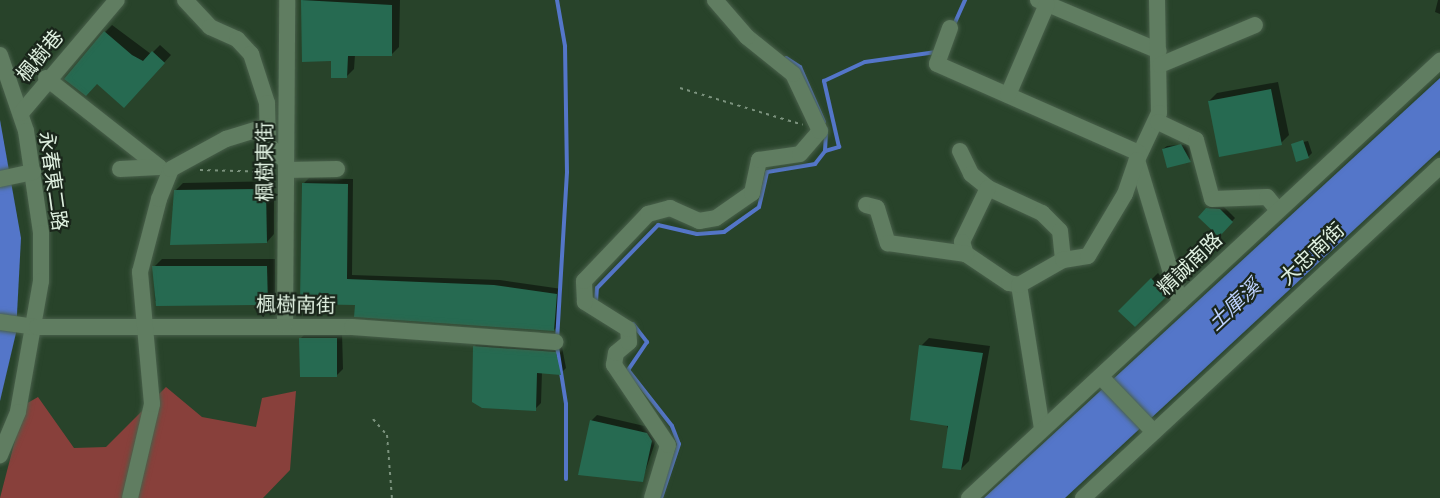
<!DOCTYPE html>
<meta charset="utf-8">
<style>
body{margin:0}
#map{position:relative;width:1440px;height:498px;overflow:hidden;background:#28432a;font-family:"Zilla Slab","Noto Sans TC",serif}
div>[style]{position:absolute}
.green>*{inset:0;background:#88403b}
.water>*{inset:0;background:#5476c9}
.shadow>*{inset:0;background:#0007}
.stream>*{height:4px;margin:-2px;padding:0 2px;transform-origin:2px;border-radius:2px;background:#5476c9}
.building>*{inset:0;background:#266a51}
.path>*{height:2px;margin-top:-1px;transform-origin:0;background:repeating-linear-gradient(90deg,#7b927d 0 3px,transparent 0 7.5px)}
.roads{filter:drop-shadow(0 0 2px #49604b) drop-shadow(0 0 2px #49604b)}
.minor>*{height:16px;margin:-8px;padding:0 8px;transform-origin:8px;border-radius:8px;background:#607d61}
span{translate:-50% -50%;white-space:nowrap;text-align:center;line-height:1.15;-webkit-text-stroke:4.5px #1a261b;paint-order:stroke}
.street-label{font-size:20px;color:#deefdf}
.water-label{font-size:21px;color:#bdd1fd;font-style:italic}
</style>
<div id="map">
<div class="green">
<i style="clip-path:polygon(166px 387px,202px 417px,256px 427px,262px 398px,296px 391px,290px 470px,263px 498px,0 498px,24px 405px,38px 397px,74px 448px,106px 447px)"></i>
</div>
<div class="water">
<i style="clip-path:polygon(1440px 78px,1440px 150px,1065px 498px,984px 498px)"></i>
<i style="clip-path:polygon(0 120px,21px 238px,16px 333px,0 401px)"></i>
</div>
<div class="shadow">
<i style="clip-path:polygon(303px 0,400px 0,399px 47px,391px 55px,355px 55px,354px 69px,346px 77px,332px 60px,303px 60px)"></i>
<i style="clip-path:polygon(1438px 0,1440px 0,1440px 14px,1435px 12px)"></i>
<i style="clip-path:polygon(112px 25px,151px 54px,160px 45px,171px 55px,131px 99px,105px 32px)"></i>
<i style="clip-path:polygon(1278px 82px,1289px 135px,1281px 143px,1209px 101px,1217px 93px)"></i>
<i style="clip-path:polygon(1308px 141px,1312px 153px,1308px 157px,1293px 144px)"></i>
<i style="clip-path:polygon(1191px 144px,1190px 161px,1163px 149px,1167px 146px)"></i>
<i style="clip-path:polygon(309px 178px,353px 179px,352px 275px,500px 280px,562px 289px,559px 325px,554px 330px,357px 304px,304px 183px)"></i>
<i style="clip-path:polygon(274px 181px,274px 234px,267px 242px,175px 191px,183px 183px)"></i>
<i style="clip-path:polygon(1212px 205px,1223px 206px,1235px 218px,1219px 235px,1200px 217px)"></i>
<i style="clip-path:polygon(162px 259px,275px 259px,275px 296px,267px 304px,155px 301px,154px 267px)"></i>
<i style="clip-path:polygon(1158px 273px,1172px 289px,1135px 325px,1120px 311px)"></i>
<i style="clip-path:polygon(307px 332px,342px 332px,343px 369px,337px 375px,301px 338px)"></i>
<i style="clip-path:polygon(929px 338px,990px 346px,969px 461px,961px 469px,921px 346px)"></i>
<i style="clip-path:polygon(480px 341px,562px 347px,566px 368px,560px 374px,542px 372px,541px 403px,535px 409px,474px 347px)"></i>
<i style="clip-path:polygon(597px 415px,653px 428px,658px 434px,642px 481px,591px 421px)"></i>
</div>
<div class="stream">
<i style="left:557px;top:0;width:47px;rotate:80.1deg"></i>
<i style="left:565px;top:46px;width:126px;rotate:89.1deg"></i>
<i style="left:567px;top:172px;width:167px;rotate:93.4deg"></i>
<i style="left:953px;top:27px;width:30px;rotate:-66deg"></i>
<i style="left:786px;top:58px;width:17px;rotate:33deg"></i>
<i style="left:800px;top:67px;width:60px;rotate:66.4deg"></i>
<i style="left:825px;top:151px;width:15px;rotate:-16deg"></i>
<i style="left:839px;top:147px;width:68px;rotate:-102.8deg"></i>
<i style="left:824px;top:81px;width:45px;rotate:-24.9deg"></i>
<i style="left:865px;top:62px;width:72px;rotate:-8deg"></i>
<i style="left:596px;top:301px;width:13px;rotate:-86deg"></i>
<i style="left:597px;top:288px;width:88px;rotate:-45.9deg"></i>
<i style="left:658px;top:225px;width:40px;rotate:13deg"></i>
<i style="left:697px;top:234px;width:27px;rotate:-4deg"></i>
<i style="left:724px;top:232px;width:43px;rotate:-35.5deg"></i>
<i style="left:759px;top:207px;width:36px;rotate:-77deg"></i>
<i style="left:767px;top:172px;width:49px;rotate:-9.5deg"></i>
<i style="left:815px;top:164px;width:16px;rotate:-52deg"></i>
<i style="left:825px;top:151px;width:22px;rotate:-87deg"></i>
<i style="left:633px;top:324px;width:23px;rotate:52deg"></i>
<i style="left:647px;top:342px;width:34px;rotate:124deg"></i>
<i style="left:628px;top:370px;width:71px;rotate:51.8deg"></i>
<i style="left:672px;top:426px;width:19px;rotate:69deg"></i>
<i style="left:679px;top:444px;width:57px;rotate:108.4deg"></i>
<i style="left:557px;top:347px;width:58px;rotate:81deg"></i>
<i style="left:566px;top:404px;width:75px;rotate:90deg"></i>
</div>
<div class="building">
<i style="clip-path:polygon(301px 0,392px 5px,392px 56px,348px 56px,347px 78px,331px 78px,331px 61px,302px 62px)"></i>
<i style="clip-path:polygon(104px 31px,132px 55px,143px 61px,152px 51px,165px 63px,124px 108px,97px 84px,86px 96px,64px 79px)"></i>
<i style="clip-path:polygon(1271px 89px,1282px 145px,1219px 157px,1208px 101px)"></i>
<i style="clip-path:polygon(1303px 140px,1309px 158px,1296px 162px,1291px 144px)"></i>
<i style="clip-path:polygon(1181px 144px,1191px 162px,1167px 168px,1162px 149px)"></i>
<i style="clip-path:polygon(302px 183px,348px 184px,347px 279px,494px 285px,557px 294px,554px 331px,354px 317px,355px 305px,300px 304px)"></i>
<i style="clip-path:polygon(266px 189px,267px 243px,170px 245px,174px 190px)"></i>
<i style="clip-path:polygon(1206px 208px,1220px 209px,1233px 222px,1219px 237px,1198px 217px)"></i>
<i style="clip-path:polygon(152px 266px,267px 266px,268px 305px,156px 306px)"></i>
<i style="clip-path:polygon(1151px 278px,1167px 296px,1135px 327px,1118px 311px)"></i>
<i style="clip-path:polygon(299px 338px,337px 338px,337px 377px,300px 377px)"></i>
<i style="clip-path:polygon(919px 345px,983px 353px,961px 470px,942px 468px,948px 426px,910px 420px)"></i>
<i style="clip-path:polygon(473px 346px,556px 352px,561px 375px,537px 373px,536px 411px,482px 408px,472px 402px)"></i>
<i style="clip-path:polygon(590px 420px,647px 433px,652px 441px,643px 482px,578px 475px)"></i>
</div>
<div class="path">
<i style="left:680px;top:88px;width:128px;rotate:16.7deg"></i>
<i style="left:200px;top:170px;width:73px;rotate:1.6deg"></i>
<i style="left:373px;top:419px;width:21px;rotate:49deg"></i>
<i style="left:387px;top:435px;width:63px;rotate:85.5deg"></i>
</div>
<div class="roads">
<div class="minor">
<i style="left:185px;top:0;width:37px;rotate:47deg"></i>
<i style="left:210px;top:27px;width:30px;rotate:24deg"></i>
<i style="left:237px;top:39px;width:21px;rotate:47deg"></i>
<i style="left:251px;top:54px;width:52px;rotate:71.9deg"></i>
<i style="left:267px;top:103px;width:42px;rotate:88.6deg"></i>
<i style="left:268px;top:145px;width:24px;rotate:42deg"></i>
<i style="left:1038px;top:0;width:131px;rotate:22.9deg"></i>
<i style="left:1157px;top:0;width:113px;rotate:89deg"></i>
<i style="left:1159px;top:113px;width:52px;rotate:115.1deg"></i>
<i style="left:1137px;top:160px;width:148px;rotate:73.2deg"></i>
<i style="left:950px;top:28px;width:38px;rotate:110deg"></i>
<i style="left:937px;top:64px;width:221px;rotate:23.8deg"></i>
<i style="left:0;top:55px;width:80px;rotate:71.1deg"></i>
<i style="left:26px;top:131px;width:103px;rotate:81.6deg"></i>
<i style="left:41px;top:233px;width:48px;rotate:90deg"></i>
<i style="left:41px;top:281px;width:133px;rotate:100deg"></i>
<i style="left:18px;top:412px;width:47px;rotate:112.7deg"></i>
<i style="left:1160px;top:65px;width:103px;rotate:-22.8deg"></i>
<i style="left:46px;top:78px;width:144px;rotate:38.2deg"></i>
<i style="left:1008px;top:95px;width:99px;rotate:-66.8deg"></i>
<i style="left:21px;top:113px;width:148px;rotate:-49.7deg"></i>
<i style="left:1158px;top:122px;width:42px;rotate:25.3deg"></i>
<i style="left:1196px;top:140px;width:61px;rotate:74.8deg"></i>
<i style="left:1212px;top:199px;width:55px;rotate:-2.1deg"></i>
<i style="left:1267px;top:197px;width:16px;rotate:50deg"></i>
<i style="left:960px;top:151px;width:25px;rotate:64deg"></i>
<i style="left:971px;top:174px;width:22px;rotate:39deg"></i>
<i style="left:988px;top:188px;width:60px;rotate:24.8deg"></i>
<i style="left:1042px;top:213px;width:25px;rotate:45deg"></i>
<i style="left:1060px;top:231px;width:29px;rotate:84deg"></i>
<i style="left:120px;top:169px;width:39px;rotate:-3deg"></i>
<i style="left:286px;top:170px;width:51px;rotate:-1.1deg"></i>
<i style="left:0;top:179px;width:34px;rotate:-12deg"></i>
<i style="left:988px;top:188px;width:60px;rotate:115.7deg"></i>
<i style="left:962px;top:242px;width:13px;rotate:72deg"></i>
<i style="left:966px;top:254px;width:52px;rotate:34deg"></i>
<i style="left:1009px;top:283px;width:10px;rotate:11deg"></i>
<i style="left:1019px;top:285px;width:146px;rotate:80.9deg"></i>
<i style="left:866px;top:205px;width:11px;rotate:15deg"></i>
<i style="left:877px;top:208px;width:37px;rotate:73deg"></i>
<i style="left:888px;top:243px;width:79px;rotate:8deg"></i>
<i style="left:1019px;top:285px;width:51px;rotate:-29.6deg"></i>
<i style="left:1063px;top:260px;width:25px;rotate:-9deg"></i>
<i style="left:1088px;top:256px;width:72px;rotate:-59.2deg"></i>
<i style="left:1125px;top:194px;width:36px;rotate:-71deg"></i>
<i style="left:0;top:322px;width:37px;rotate:8deg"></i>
<i style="left:37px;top:327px;width:315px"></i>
<i style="left:352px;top:327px;width:204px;rotate:4.2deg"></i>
<i style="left:285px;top:325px;width:325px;rotate:-89.6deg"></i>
<i style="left:1101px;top:377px;width:76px;rotate:46.1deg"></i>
<i style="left:130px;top:498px;width:97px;rotate:-76.8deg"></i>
<i style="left:152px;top:404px;width:133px;rotate:-95.2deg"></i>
<i style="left:140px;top:272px;width:75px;rotate:-75.4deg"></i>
<i style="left:159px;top:199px;width:32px;rotate:-68deg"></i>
<i style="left:171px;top:169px;width:63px;rotate:-28.6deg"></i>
<i style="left:226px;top:139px;width:44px;rotate:-17.2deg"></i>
<i style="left:652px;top:498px;width:55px;rotate:-73.2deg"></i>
<i style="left:668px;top:445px;width:97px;rotate:-124deg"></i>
<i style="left:614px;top:365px;width:12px;rotate:-81deg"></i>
<i style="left:616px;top:353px;width:17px;rotate:-40deg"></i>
<i style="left:629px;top:342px;width:13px;rotate:-94deg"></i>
<i style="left:628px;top:329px;width:51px;rotate:-147.9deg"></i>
<i style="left:585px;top:302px;width:21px;rotate:-93deg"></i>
<i style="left:584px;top:281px;width:93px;rotate:-46.3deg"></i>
<i style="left:648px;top:214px;width:23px;rotate:-15deg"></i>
<i style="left:670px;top:208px;width:32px;rotate:24deg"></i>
<i style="left:699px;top:221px;width:17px;rotate:-10deg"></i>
<i style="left:716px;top:218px;width:44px;rotate:-34.8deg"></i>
<i style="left:752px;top:193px;width:34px;rotate:-78deg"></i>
<i style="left:759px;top:160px;width:41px;rotate:-8.3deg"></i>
<i style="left:800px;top:154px;width:30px;rotate:-49deg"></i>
<i style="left:820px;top:131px;width:63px;rotate:-115.3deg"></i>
<i style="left:793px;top:74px;width:59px;rotate:-141.2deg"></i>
<i style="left:747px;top:37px;width:49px;rotate:-130.9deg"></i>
<i style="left:969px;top:498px;width:643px;rotate:-42.86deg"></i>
<i style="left:1083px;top:498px;width:488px;rotate:-42.9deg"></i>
</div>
</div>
<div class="street-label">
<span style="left:40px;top:56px;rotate:-50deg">楓樹巷</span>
<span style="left:265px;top:162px;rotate:-90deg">楓樹東街</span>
<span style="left:53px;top:181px;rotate:82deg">永春東二路</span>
<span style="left:1312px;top:254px;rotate:-43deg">大忠南街</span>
<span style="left:1190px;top:264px;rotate:-44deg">精誠南路</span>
<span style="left:296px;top:305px;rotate:1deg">楓樹南街</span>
</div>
<div class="water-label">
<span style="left:1234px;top:305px;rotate:-43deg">土庫溪</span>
</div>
</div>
